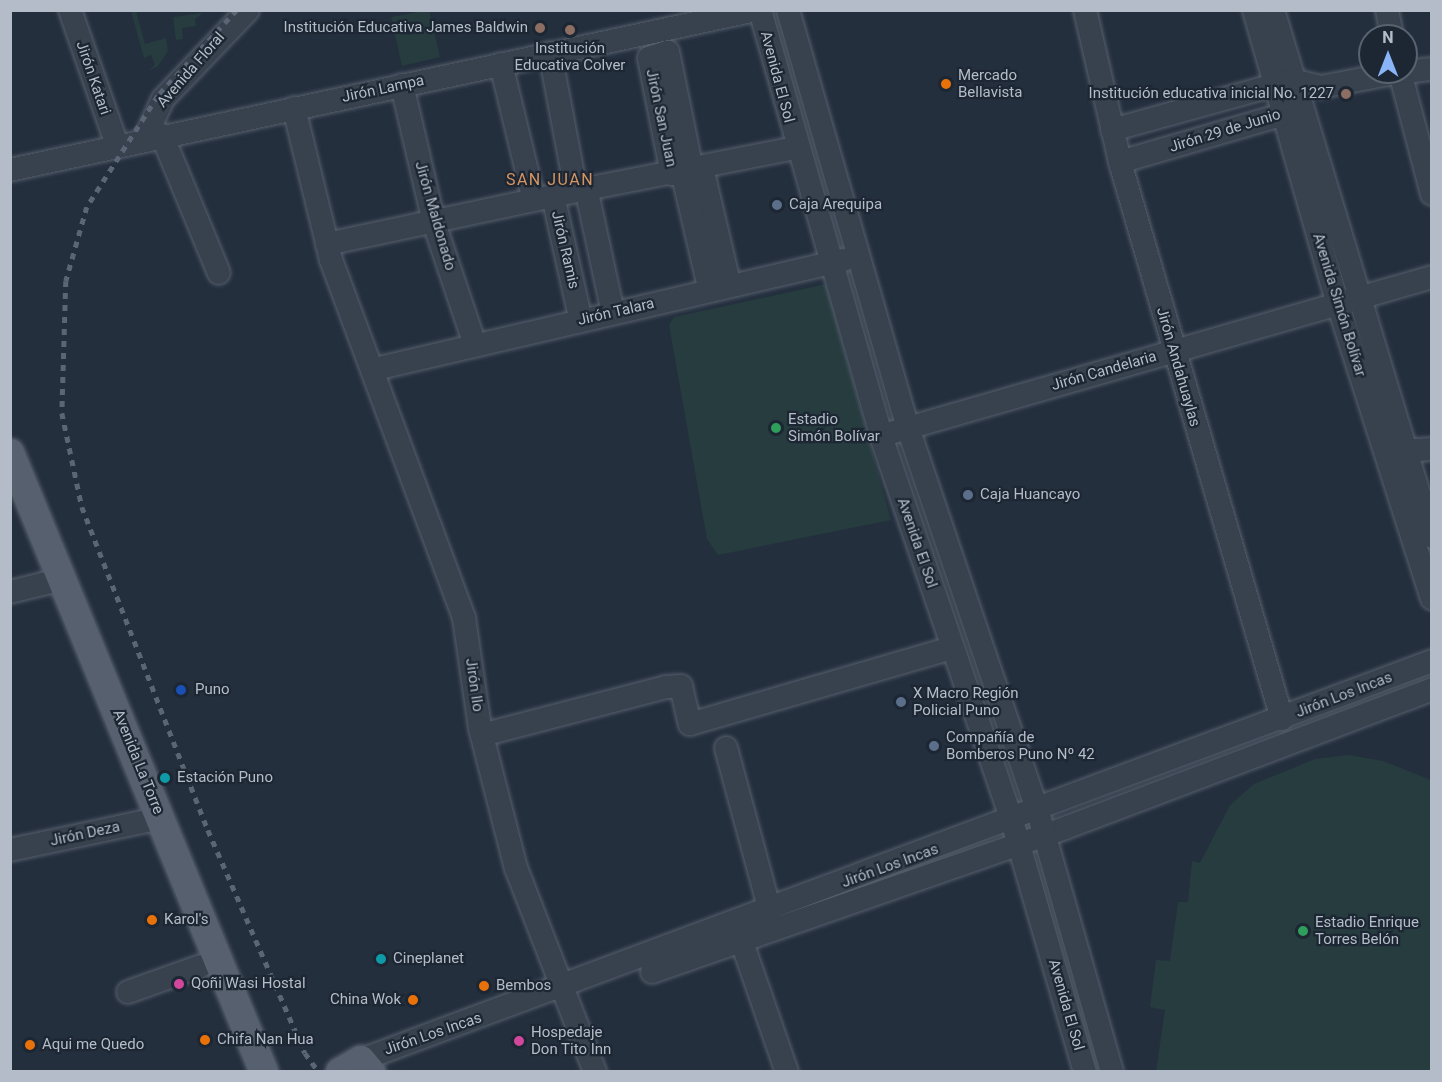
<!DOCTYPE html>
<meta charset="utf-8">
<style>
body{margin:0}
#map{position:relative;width:1442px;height:1082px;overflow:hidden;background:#242f3e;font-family:Roboto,sans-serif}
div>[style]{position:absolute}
.green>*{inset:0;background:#263c3f}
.roads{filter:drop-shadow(0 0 2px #565f6c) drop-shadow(0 0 2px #565f6c)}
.minor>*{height:22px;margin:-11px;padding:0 11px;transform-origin:11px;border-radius:11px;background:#38414e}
.major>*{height:28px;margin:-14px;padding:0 14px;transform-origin:14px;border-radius:14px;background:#56606e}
.rail>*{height:4.5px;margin-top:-2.25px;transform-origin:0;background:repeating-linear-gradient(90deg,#5a6575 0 6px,transparent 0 12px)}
.dots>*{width:16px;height:16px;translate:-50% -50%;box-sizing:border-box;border:3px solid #1d2633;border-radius:50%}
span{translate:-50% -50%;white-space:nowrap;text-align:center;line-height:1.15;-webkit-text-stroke:4.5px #1d2633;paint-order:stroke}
.poi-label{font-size:15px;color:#b4bcc9}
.right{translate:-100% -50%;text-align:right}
.left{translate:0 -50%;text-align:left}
.street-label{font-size:15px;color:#b4bcc9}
.neighbourhood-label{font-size:16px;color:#d59563;letter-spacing:1.5px}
.frame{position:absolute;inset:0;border:12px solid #b4bcc9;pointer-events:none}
.north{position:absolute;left:1358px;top:24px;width:60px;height:60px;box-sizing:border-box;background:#1d2633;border:2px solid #59626f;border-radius:50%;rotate:0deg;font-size:16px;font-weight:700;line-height:24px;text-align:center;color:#b4bcc9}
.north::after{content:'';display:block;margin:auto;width:21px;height:27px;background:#8ab4f8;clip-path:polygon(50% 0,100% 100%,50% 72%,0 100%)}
</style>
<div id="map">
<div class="green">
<i style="clip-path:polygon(429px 10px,440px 57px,402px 66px,391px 17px)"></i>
<i style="clip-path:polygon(131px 11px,136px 11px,145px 44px,166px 38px,168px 51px,158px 66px,148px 71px,155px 65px,151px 55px,144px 58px)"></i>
<i style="clip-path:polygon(203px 13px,195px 19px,196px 26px,182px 28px,183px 39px,176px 40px,173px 17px)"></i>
<i style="clip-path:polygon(826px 284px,891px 520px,718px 555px,707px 539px,669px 325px,674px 317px)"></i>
<i style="clip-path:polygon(1349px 755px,1383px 761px,1431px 780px,1431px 1071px,1156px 1071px,1165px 1010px,1150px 1007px,1156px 960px,1170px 961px,1178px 902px,1188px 902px,1192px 861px,1200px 863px,1230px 805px,1254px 784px,1315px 759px)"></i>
</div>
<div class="roads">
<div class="minor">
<i style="left:70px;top:10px;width:143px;rotate:70.8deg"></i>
<i style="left:760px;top:10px;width:443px;rotate:74.1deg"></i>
<i style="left:881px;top:436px;width:407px;rotate:71.2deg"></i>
<i style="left:1012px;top:821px;width:261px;rotate:73.8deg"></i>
<i style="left:788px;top:10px;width:435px;rotate:74deg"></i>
<i style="left:908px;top:428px;width:405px;rotate:71.3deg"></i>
<i style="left:1038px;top:812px;width:270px;rotate:74.1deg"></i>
<i style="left:1085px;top:10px;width:156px;rotate:77deg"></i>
<i style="left:1120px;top:162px;width:580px;rotate:73.78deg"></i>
<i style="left:1254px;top:10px;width:306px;rotate:74.1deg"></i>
<i style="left:1338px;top:304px;width:309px;rotate:72.3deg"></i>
<i style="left:1273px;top:10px;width:550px;rotate:73.21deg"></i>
<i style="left:1387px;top:10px;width:26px;rotate:79deg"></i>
<i style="left:550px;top:53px;width:140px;rotate:79.3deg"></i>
<i style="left:576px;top:191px;width:224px;rotate:-11.1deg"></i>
<i style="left:501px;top:64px;width:140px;rotate:76.4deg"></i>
<i style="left:1400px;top:72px;width:126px;rotate:75.3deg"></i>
<i style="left:1406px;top:72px;width:26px;rotate:-7deg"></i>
<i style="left:402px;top:85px;width:142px;rotate:76.9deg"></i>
<i style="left:434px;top:223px;width:129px;rotate:71.4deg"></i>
<i style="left:294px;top:108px;width:156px;rotate:76.3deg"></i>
<i style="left:331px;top:260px;width:382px;rotate:69.6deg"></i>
<i style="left:464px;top:618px;width:111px;rotate:81.7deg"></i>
<i style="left:480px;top:728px;width:145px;rotate:75.6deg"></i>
<i style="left:516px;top:868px;width:219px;rotate:68.8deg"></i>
<i style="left:1112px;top:130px;width:187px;rotate:-15.5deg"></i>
<i style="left:1292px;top:80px;width:30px;rotate:14deg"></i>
<i style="left:1321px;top:87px;width:80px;rotate:-10.8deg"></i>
<i style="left:162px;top:135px;width:149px;rotate:67.6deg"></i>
<i style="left:145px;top:138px;width:43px;rotate:-65.2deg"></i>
<i style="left:163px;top:99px;width:123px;rotate:-46.3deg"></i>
<i style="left:1120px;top:162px;width:181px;rotate:-16.3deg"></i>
<i style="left:702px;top:168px;width:121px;rotate:76.7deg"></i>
<i style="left:10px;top:170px;width:763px;rotate:-12.11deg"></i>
<i style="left:682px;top:171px;width:123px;rotate:76.9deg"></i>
<i style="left:672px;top:174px;width:118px;rotate:-101.2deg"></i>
<i style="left:649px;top:58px;width:20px;rotate:-18deg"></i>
<i style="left:668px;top:52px;width:120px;rotate:78.5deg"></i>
<i style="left:586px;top:188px;width:128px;rotate:77.8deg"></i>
<i style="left:553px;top:196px;width:128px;rotate:77.4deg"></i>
<i style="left:327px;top:244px;width:255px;rotate:-12deg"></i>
<i style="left:375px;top:369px;width:481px;rotate:-13.1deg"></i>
<i style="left:894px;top:432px;width:560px;rotate:-16.07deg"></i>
<i style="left:1388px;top:452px;width:44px;rotate:-3.9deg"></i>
<i style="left:10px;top:592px;width:55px;rotate:-13.8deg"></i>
<i style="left:482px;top:735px;width:190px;rotate:-14.6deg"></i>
<i style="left:666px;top:687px;width:15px;rotate:-4deg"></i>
<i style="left:681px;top:686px;width:39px;rotate:77deg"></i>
<i style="left:690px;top:724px;width:262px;rotate:-16.2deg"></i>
<i style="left:726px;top:748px;width:169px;rotate:74.9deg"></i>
<i style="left:10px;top:850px;width:153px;rotate:-12deg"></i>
<i style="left:736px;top:925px;width:156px;rotate:70.9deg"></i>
<i style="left:652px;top:972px;width:437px;rotate:-19.2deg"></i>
<i style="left:1065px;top:828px;width:392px;rotate:-20.7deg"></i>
<i style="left:128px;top:992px;width:77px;rotate:-19.6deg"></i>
<i style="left:361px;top:1060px;width:1143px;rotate:-20.43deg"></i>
</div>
<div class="major">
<i style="left:10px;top:453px;width:669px;rotate:67.69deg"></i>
<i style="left:340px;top:1072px;width:24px;rotate:-30deg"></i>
<i style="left:361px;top:1060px;width:16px;rotate:50deg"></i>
</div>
</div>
<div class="rail">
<i style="left:237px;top:10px;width:117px;rotate:132.6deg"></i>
<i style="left:158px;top:96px;width:132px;rotate:122.6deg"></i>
<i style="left:87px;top:207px;width:77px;rotate:105.8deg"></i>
<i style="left:66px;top:281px;width:132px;rotate:91.7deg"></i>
<i style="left:62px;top:413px;width:96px;rotate:78deg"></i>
<i style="left:82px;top:507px;width:347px;rotate:68.7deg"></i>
<i style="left:208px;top:830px;width:243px;rotate:66.5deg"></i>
<i style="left:305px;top:1053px;width:24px;rotate:54deg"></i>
</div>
<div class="dots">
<i style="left:540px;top:28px;background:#8d6e63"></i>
<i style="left:570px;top:30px;background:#8d6e63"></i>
<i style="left:946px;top:84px;background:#e8710a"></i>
<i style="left:1346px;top:94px;background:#8d6e63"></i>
<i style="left:777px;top:205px;background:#5c6f8a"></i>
<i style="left:776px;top:428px;background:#2e9e5b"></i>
<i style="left:968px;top:495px;background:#5c6f8a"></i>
<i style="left:181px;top:690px;background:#1a4fb4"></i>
<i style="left:901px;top:702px;background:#5c6f8a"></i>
<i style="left:934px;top:746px;background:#5c6f8a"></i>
<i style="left:165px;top:778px;background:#0f9aa8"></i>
<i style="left:152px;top:920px;background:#e8710a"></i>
<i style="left:1303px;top:931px;background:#2e9e5b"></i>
<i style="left:381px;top:959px;background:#0f9aa8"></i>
<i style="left:179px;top:984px;background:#d1479c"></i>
<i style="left:484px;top:986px;background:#e8710a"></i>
<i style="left:413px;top:1000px;background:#e8710a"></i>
<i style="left:205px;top:1040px;background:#e8710a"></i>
<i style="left:519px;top:1041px;background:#d1479c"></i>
<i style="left:30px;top:1045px;background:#e8710a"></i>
</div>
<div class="poi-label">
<span class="right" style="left:528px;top:28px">Institución Educativa James Baldwin</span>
<span style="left:570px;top:57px">Institución<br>Educativa Colver</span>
<span class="left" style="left:958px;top:84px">Mercado<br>Bellavista</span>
<span class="right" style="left:1334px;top:94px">Institución educativa inicial No. 1227</span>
<span class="left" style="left:789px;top:205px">Caja Arequipa</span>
<span class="left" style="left:788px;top:428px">Estadio<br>Simón Bolívar</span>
<span class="left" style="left:980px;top:495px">Caja Huancayo</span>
<span class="left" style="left:195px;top:690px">Puno</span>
<span class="left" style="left:913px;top:702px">X Macro Región<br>Policial Puno</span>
<span class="left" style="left:946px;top:746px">Compañía de<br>Bomberos Puno Nº 42</span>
<span class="left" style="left:177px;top:778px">Estación Puno</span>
<span class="left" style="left:164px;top:920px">Karol's</span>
<span class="left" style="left:1315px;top:931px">Estadio Enrique<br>Torres Belón</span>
<span class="left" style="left:393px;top:959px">Cineplanet</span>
<span class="left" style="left:191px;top:984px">Qoñi Wasi Hostal</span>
<span class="left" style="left:496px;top:986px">Bembos</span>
<span class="right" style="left:401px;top:1000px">China Wok</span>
<span class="left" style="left:531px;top:1041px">Hospedaje<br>Don Tito Inn</span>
<span class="left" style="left:217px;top:1040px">Chifa Nan Hua</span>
<span class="left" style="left:42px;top:1045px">Aqui me Quedo</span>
</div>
<div class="street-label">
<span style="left:191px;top:70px;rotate:-49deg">Avenida Floral</span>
<span style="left:777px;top:77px;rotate:75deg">Avenida El Sol</span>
<span style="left:93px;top:78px;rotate:71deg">Jirón Katari</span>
<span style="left:383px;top:89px;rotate:-12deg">Jirón Lampa</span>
<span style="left:661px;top:118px;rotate:78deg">Jirón San Juan</span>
<span style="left:1225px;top:131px;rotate:-17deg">Jirón 29 de Junio</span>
<span style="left:435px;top:216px;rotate:74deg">Jirón Maldonado</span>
<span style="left:565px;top:250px;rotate:77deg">Jirón Ramis</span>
<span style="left:1339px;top:305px;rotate:73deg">Avenida Simón Bolívar</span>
<span style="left:616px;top:312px;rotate:-13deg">Jirón Talara</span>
<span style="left:1178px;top:367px;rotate:74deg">Jirón Andahuaylas</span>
<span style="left:1104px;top:371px;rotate:-16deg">Jirón Candelaria</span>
<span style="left:917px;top:543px;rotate:71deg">Avenida El Sol</span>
<span style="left:474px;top:685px;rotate:82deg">Jirón Ilo</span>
<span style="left:1344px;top:695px;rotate:-21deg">Jirón Los Incas</span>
<span style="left:138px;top:762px;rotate:68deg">Avenida La Torre</span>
<span style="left:85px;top:834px;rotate:-12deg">Jirón Deza</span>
<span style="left:890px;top:866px;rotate:-20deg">Jirón Los Incas</span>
<span style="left:1066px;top:1005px;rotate:74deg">Avenida El Sol</span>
<span style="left:433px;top:1034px;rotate:-19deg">Jirón Los Incas</span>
</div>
<div class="neighbourhood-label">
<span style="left:550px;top:180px">SAN JUAN</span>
</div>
<div class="frame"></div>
<div class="north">N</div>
</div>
